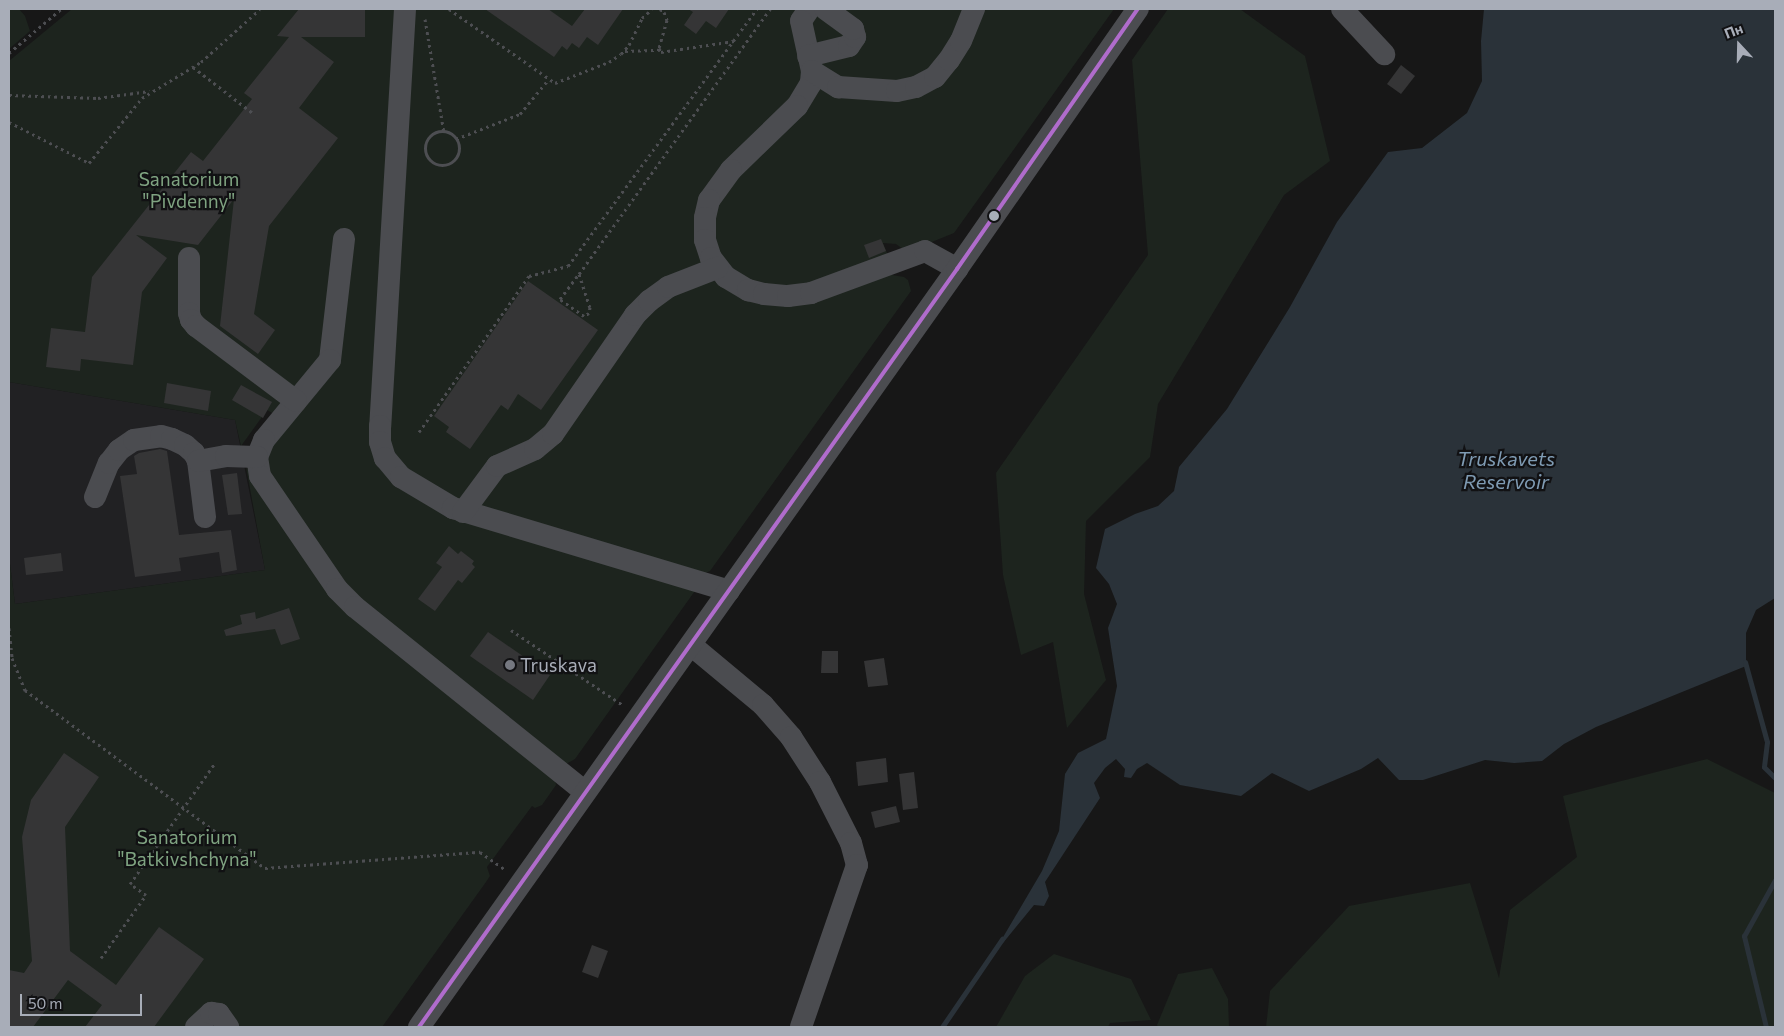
<!DOCTYPE html>
<meta charset="utf-8">
<style>
body{margin:0}
#map{position:relative;width:1784px;height:1036px;overflow:hidden;background:#171717;font-family:Commissioner,sans-serif}
div>[style]{position:absolute}
.built>*{inset:0;background:#212123}
.green>*{inset:0;background:#1d241e}
.water>*{inset:0;background:#2a3239}
.stream>*{height:5px;margin:-2.5px;padding:0 2.5px;transform-origin:2.5px;border-radius:2.5px;background:#2a3239}
.building>*{inset:0;background:#353536}
.path>*{height:3px;margin-top:-1.5px;transform-origin:0;background:repeating-linear-gradient(90deg,#4d4e52 0 2.5px,transparent 0 6.5px)}
.path>.ring{margin:-1.5px;padding:0;box-sizing:content-box;background:none;border:3px solid #4d4e52;border-radius:50%}
.minor>*{height:22px;margin:-11px;padding:0 11px;transform-origin:11px;border-radius:11px;background:#4b4c50}
.bus-1>*{height:4px;margin:-2px;padding:0 2px;transform-origin:2px;border-radius:2px;background:#b06ccc}
.dots>*{width:14px;height:14px;translate:-50% -50%;box-sizing:border-box;border:2px solid #111113;border-radius:50%}
span{translate:-50% -50%;white-space:nowrap;text-align:center;line-height:1.15;-webkit-text-stroke:4.5px #111113;paint-order:stroke}
.park-label{font-size:19px;color:#7fa381}
.poi-label{font-size:19px;color:#a8adb8}
.left{translate:0 -50%;text-align:left}
.water-label{font-size:20px;color:#7f9bb3;font-style:italic}
.frame{position:absolute;inset:0;border:10px solid #a8adb8;pointer-events:none}
.north{position:absolute;left:1714px;top:20px;width:50px;height:50px;-webkit-text-stroke:4px #111113;paint-order:stroke;rotate:339deg;font-size:14px;font-weight:700;line-height:20px;text-align:center;color:#a8adb8}
.north::after{content:'';display:block;margin:auto;width:18px;height:22px;background:#a8adb8;clip-path:polygon(50% 0,100% 100%,50% 72%,0 100%)}
.scale{position:absolute;left:20px;top:994px;width:122px;height:22px;box-sizing:border-box;border:2px solid #a8adb8;border-top:0;padding-left:6px;font-size:15px;line-height:18px;white-space:nowrap;color:#a8adb8;-webkit-text-stroke:4px #111113;paint-order:stroke}
</style>
<div id="map">
<div class="built">
<i style="clip-path:polygon(9px 382px,235px 420px,265px 570px,15px 604px,9px 556px)"></i>
</div>
<div class="green">
<i style="clip-path:polygon(9px 9px,19px 9px,25px 16px,30px 31px,9px 49px)"></i>
<i style="clip-path:polygon(72px 9px,1114px 9px,954px 233px,907px 252px,896px 244px,883px 243px,887px 253px,886px 274px,904px 277px,908px 280px,911px 291px,710px 571px,703px 574px,697px 588px,575px 759px,566px 764px,360px 602px,271px 481px,265px 457px,286px 421px,267px 410px,241px 446px,235px 420px,9px 382px,9px 61px)"></i>
<i style="clip-path:polygon(1168px 9px,1240px 9px,1305px 56px,1330px 161px,1284px 195px,1158px 404px,1150px 457px,1086px 521px,1084px 594px,1106px 680px,1067px 728px,1053px 642px,1021px 655px,1003px 575px,996px 473px,1148px 255px,1132px 60px)"></i>
<i style="clip-path:polygon(246px 467px,324px 583px,555px 780px,556px 785px,542px 805px,535px 808px,532px 806px,487px 867px,490px 876px,486px 882px,382px 1027px,9px 1027px,9px 556px,15px 604px,265px 570px)"></i>
<i style="clip-path:polygon(1707px 759px,1775px 793px,1775px 1027px,1266px 1027px,1270px 991px,1349px 906px,1470px 883px,1499px 978px,1510px 910px,1577px 857px,1563px 796px)"></i>
<i style="clip-path:polygon(1054px 954px,1131px 979px,1151px 1020px,1110px 1023px,1108px 1027px,996px 1027px,1025px 976px)"></i>
<i style="clip-path:polygon(1212px 968px,1228px 999px,1229px 1027px,1158px 1027px,1157px 1025px,1178px 974px)"></i>
</div>
<div class="water">
<i style="clip-path:polygon(1484px 9px,1775px 9px,1775px 598px,1756px 610px,1746px 633px,1746px 666px,1596px 727px,1564px 744px,1542px 761px,1514px 763px,1485px 760px,1423px 780px,1399px 780px,1378px 758px,1361px 769px,1309px 791px,1272px 773px,1241px 796px,1180px 785px,1147px 763px,1137px 769px,1131px 778px,1124px 777px,1125px 769px,1116px 759px,1105px 768px,1094px 783px,1100px 798px,1045px 882px,1049px 896px,1044px 906px,1034px 905px,1003px 943px,999px 944px,1042px 871px,1059px 831px,1065px 774px,1078px 753px,1106px 739px,1117px 686px,1108px 628px,1117px 604px,1109px 584px,1096px 568px,1105px 529px,1135px 514px,1158px 506px,1174px 491px,1179px 467px,1227px 409px,1290px 307px,1337px 222px,1388px 152px,1422px 148px,1467px 113px,1482px 81px,1481px 41px)"></i>
</div>
<div class="stream">
<i style="left:1745px;top:662px;width:83px;rotate:74.6deg"></i>
<i style="left:1767px;top:742px;width:25px;rotate:97deg"></i>
<i style="left:1764px;top:767px;width:16px;rotate:45deg"></i>
<i style="left:942px;top:1027px;width:107px;rotate:-55.7deg"></i>
<i style="left:1766px;top:1027px;width:94px;rotate:-103.6deg"></i>
<i style="left:1744px;top:936px;width:64px;rotate:-61deg"></i>
</div>
<div class="building">
<i style="clip-path:polygon(299px 9px,365px 9px,365px 37px,301px 37px,334px 62px,299px 108px,338px 138px,269px 226px,254px 314px,275px 330px,258px 354px,220px 326px,234px 199px,198px 245px,136px 235px,167px 258px,142px 292px,133px 365px,81px 359px,80px 371px,46px 367px,51px 328px,85px 332px,92px 277px,191px 152px,203px 161px,252px 99px,244px 93px,289px 37px,277px 36px)"></i>
<i style="clip-path:polygon(485px 9px,548px 9px,572px 26px,585px 9px,623px 9px,598px 45px,587px 37px,579px 48px,572px 43px,567px 50px,562px 46px,554px 57px)"></i>
<i style="clip-path:polygon(688px 9px,729px 9px,716px 28px,706px 21px,696px 34px,684px 25px,693px 12px)"></i>
<i style="clip-path:polygon(1401px 65px,1415px 76px,1401px 94px,1387px 84px)"></i>
<i style="clip-path:polygon(881px 239px,886px 251px,869px 258px,864px 245px)"></i>
<i style="clip-path:polygon(528px 281px,598px 330px,541px 410px,518px 394px,508px 410px,501px 405px,470px 449px,446px 432px,449px 427px,434px 416px)"></i>
<i style="clip-path:polygon(167px 383px,211px 391px,208px 411px,164px 403px)"></i>
<i style="clip-path:polygon(241px 385px,272px 402px,263px 418px,232px 400px)"></i>
<i style="clip-path:polygon(160px 449px,167px 451px,179px 535px,231px 530px,237px 570px,222px 573px,219px 552px,179px 558px,181px 571px,135px 577px,120px 476px,137px 474px,134px 456px,139px 453px)"></i>
<i style="clip-path:polygon(237px 473px,242px 514px,228px 515px,222px 475px)"></i>
<i style="clip-path:polygon(449px 546px,458px 554px,461px 551px,474px 561px,472px 564px,475px 567px,462px 583px,458px 580px,435px 611px,418px 599px,442px 567px,436px 563px)"></i>
<i style="clip-path:polygon(61px 553px,63px 571px,26px 575px,24px 558px)"></i>
<i style="clip-path:polygon(289px 608px,300px 639px,281px 645px,275px 629px,226px 636px,224px 630px,242px 624px,240px 615px,255px 612px,256px 619px)"></i>
<i style="clip-path:polygon(488px 632px,550px 675px,533px 700px,470px 656px)"></i>
<i style="clip-path:polygon(822px 651px,838px 651px,838px 673px,821px 673px)"></i>
<i style="clip-path:polygon(884px 658px,888px 685px,868px 687px,864px 661px)"></i>
<i style="clip-path:polygon(64px 753px,99px 777px,65px 827px,70px 951px,116px 985px,159px 927px,204px 959px,154px 1027px,85px 1027px,102px 1005px,68px 980px,33px 1027px,9px 1027px,9px 970px,24px 973px,32px 961px,22px 837px,31px 800px)"></i>
<i style="clip-path:polygon(886px 758px,888px 782px,858px 786px,856px 762px)"></i>
<i style="clip-path:polygon(914px 772px,918px 808px,903px 810px,899px 774px)"></i>
<i style="clip-path:polygon(896px 806px,900px 822px,875px 828px,871px 812px)"></i>
<i style="clip-path:polygon(592px 945px,608px 951px,598px 978px,582px 972px)"></i>
</div>
<div class="path">
<i style="left:449px;top:9px;width:129px;rotate:34.9deg"></i>
<i style="left:555px;top:83px;width:58px;rotate:-21.3deg"></i>
<i style="left:609px;top:62px;width:14px;rotate:-34deg"></i>
<i style="left:621px;top:54px;width:12px;rotate:-48deg"></i>
<i style="left:629px;top:45px;width:30px;rotate:-64deg"></i>
<i style="left:642px;top:18px;width:13px;rotate:-42deg"></i>
<i style="left:660px;top:9px;width:5px;rotate:37deg"></i>
<i style="left:664px;top:12px;width:9px;rotate:69deg"></i>
<i style="left:667px;top:20px;width:29px;rotate:106deg"></i>
<i style="left:659px;top:48px;width:4px;rotate:63deg"></i>
<i style="left:661px;top:52px;width:74px;rotate:-8.6deg"></i>
<i style="left:425px;top:19px;width:115px;rotate:80.5deg"></i>
<i style="left:625px;top:51px;width:35px;rotate:-2deg"></i>
<i style="left:9px;top:53px;width:68px;rotate:-40.2deg"></i>
<i style="left:193px;top:67px;width:77px;rotate:37.6deg"></i>
<i style="left:9px;top:95px;width:89px;rotate:1.9deg"></i>
<i style="left:98px;top:98px;width:52px;rotate:-7.7deg"></i>
<i style="left:9px;top:122px;width:90px;rotate:27.1deg"></i>
<i style="left:89px;top:163px;width:84px;rotate:-50.8deg"></i>
<i style="left:142px;top:98px;width:69px;rotate:-31.4deg"></i>
<i style="left:201px;top:62px;width:79px;rotate:-41.9deg"></i>
<i class="ring" style="left:425px;top:131px;width:31px;height:31px"></i>
<i style="left:456px;top:139px;width:69px;rotate:-21.3deg"></i>
<i style="left:520px;top:114px;width:45px;rotate:-50.4deg"></i>
<i style="left:579px;top:274px;width:35px;rotate:72deg"></i>
<i style="left:590px;top:307px;width:6px;rotate:99deg"></i>
<i style="left:589px;top:313px;width:6px;rotate:149deg"></i>
<i style="left:584px;top:316px;width:29px;rotate:-145deg"></i>
<i style="left:560px;top:299px;width:31px;rotate:-53deg"></i>
<i style="left:579px;top:274px;width:327px;rotate:-54.2deg"></i>
<i style="left:419px;top:432px;width:191px;rotate:-54.8deg"></i>
<i style="left:529px;top:276px;width:40px;rotate:-14.4deg"></i>
<i style="left:568px;top:266px;width:319px;rotate:-53.7deg"></i>
<i style="left:9px;top:628px;width:30px;rotate:84deg"></i>
<i style="left:12px;top:658px;width:35px;rotate:68deg"></i>
<i style="left:25px;top:690px;width:299px;rotate:36.6deg"></i>
<i style="left:265px;top:868px;width:216px;rotate:-4.3deg"></i>
<i style="left:480px;top:852px;width:32px;rotate:35deg"></i>
<i style="left:511px;top:630px;width:136px;rotate:33.9deg"></i>
<i style="left:101px;top:958px;width:77px;rotate:-54.5deg"></i>
<i style="left:146px;top:895px;width:19px;rotate:-145deg"></i>
<i style="left:130px;top:884px;width:148px;rotate:-54.9deg"></i>
</div>
<div class="minor">
<i style="left:405px;top:9px;width:418px;rotate:93.4deg"></i>
<i style="left:380px;top:426px;width:16px;rotate:90deg"></i>
<i style="left:380px;top:442px;width:17px;rotate:73deg"></i>
<i style="left:385px;top:458px;width:25px;rotate:50deg"></i>
<i style="left:401px;top:477px;width:61px;rotate:30.8deg"></i>
<i style="left:453px;top:508px;width:288px;rotate:16.7deg"></i>
<i style="left:809px;top:9px;width:14px;rotate:124deg"></i>
<i style="left:801px;top:21px;width:51px;rotate:77.6deg"></i>
<i style="left:812px;top:71px;width:12px;rotate:95deg"></i>
<i style="left:811px;top:83px;width:27px;rotate:121deg"></i>
<i style="left:797px;top:106px;width:92px;rotate:135.9deg"></i>
<i style="left:731px;top:170px;width:37px;rotate:126deg"></i>
<i style="left:709px;top:200px;width:18px;rotate:103deg"></i>
<i style="left:705px;top:218px;width:22px;rotate:90deg"></i>
<i style="left:705px;top:240px;width:19px;rotate:72deg"></i>
<i style="left:711px;top:258px;width:24px;rotate:52deg"></i>
<i style="left:726px;top:277px;width:26px;rotate:31deg"></i>
<i style="left:748px;top:290px;width:16px;rotate:14deg"></i>
<i style="left:764px;top:294px;width:24px;rotate:5deg"></i>
<i style="left:788px;top:296px;width:23px;rotate:-7deg"></i>
<i style="left:811px;top:293px;width:121px;rotate:-20.2deg"></i>
<i style="left:925px;top:251px;width:37px;rotate:29deg"></i>
<i style="left:1342px;top:9px;width:62px;rotate:47deg"></i>
<i style="left:808px;top:56px;width:42px;rotate:-13.7deg"></i>
<i style="left:849px;top:46px;width:11px;rotate:-56deg"></i>
<i style="left:855px;top:37px;width:8px;rotate:-104deg"></i>
<i style="left:853px;top:29px;width:34px;rotate:-144deg"></i>
<i style="left:812px;top:71px;width:31px;rotate:32deg"></i>
<i style="left:838px;top:87px;width:59px;rotate:3.9deg"></i>
<i style="left:897px;top:91px;width:19px;rotate:-12deg"></i>
<i style="left:916px;top:87px;width:21px;rotate:-28deg"></i>
<i style="left:935px;top:77px;width:22px;rotate:-51deg"></i>
<i style="left:949px;top:60px;width:22px;rotate:-58deg"></i>
<i style="left:961px;top:41px;width:35px;rotate:-68deg"></i>
<i style="left:344px;top:239px;width:122px;rotate:96.6deg"></i>
<i style="left:330px;top:360px;width:104px;rotate:129.5deg"></i>
<i style="left:264px;top:440px;width:18px;rotate:112deg"></i>
<i style="left:257px;top:457px;width:19px;rotate:81deg"></i>
<i style="left:260px;top:476px;width:137px;rotate:55.7deg"></i>
<i style="left:337px;top:589px;width:25px;rotate:45deg"></i>
<i style="left:355px;top:607px;width:295px;rotate:38.8deg"></i>
<i style="left:189px;top:258px;width:55px;rotate:90deg"></i>
<i style="left:189px;top:313px;width:7px;rotate:74deg"></i>
<i style="left:191px;top:320px;width:8px;rotate:50deg"></i>
<i style="left:196px;top:326px;width:125px;rotate:36.9deg"></i>
<i style="left:95px;top:497px;width:37px;rotate:-68deg"></i>
<i style="left:109px;top:463px;width:16px;rotate:-52deg"></i>
<i style="left:119px;top:450px;width:18px;rotate:-34deg"></i>
<i style="left:134px;top:440px;width:27px;rotate:-8deg"></i>
<i style="left:161px;top:436px;width:11px;rotate:15deg"></i>
<i style="left:172px;top:439px;width:14px;rotate:25deg"></i>
<i style="left:185px;top:445px;width:12px;rotate:42deg"></i>
<i style="left:194px;top:453px;width:9px;rotate:63deg"></i>
<i style="left:463px;top:512px;width:57px;rotate:-53.5deg"></i>
<i style="left:497px;top:466px;width:42px;rotate:-24.1deg"></i>
<i style="left:535px;top:449px;width:23px;rotate:-40deg"></i>
<i style="left:553px;top:434px;width:145px;rotate:-55.4deg"></i>
<i style="left:635px;top:315px;width:20px;rotate:-45deg"></i>
<i style="left:649px;top:301px;width:24px;rotate:-36deg"></i>
<i style="left:668px;top:287px;width:53px;rotate:-21.2deg"></i>
<i style="left:205px;top:517px;width:56px;rotate:-97.1deg"></i>
<i style="left:198px;top:461px;width:28px;rotate:-10deg"></i>
<i style="left:226px;top:456px;width:31px;rotate:2deg"></i>
<i style="left:691px;top:645px;width:94px;rotate:39.8deg"></i>
<i style="left:763px;top:705px;width:43px;rotate:48.8deg"></i>
<i style="left:791px;top:737px;width:54px;rotate:57.2deg"></i>
<i style="left:820px;top:782px;width:68px;rotate:63.1deg"></i>
<i style="left:851px;top:843px;width:23px;rotate:75deg"></i>
<i style="left:857px;top:865px;width:171px;rotate:109.1deg"></i>
<i style="left:196px;top:1027px;width:21px;rotate:-43deg"></i>
<i style="left:211px;top:1013px;width:8px;rotate:7deg"></i>
<i style="left:219px;top:1014px;width:16px;rotate:55deg"></i>
<i style="left:419px;top:1027px;width:930px;rotate:-54.63deg"></i>
<i style="left:957px;top:269px;width:317px;rotate:-55.2deg"></i>
</div>
<div class="bus-1">
<i style="left:419px;top:1027px;width:930px;rotate:-54.63deg"></i>
<i style="left:957px;top:269px;width:317px;rotate:-55.2deg"></i>
</div>
<div class="dots">
<i style="left:994px;top:216px;background:#a8adb8"></i>
<i style="left:510px;top:665px;background:#757880"></i>
</div>
<div class="park-label">
<span style="left:189px;top:190px">Sanatorium<br>"Pivdenny"</span>
<span style="left:187px;top:848px">Sanatorium<br>"Batkivshchyna"</span>
</div>
<div class="poi-label">
<span class="left" style="left:520px;top:665px">Truskava</span>
</div>
<div class="water-label">
<span style="left:1506px;top:470px">Truskavets<br>Reservoir</span>
</div>
<div class="frame"></div>
<div class="north">Пн</div>
<div class="scale">50 m</div>
</div>
